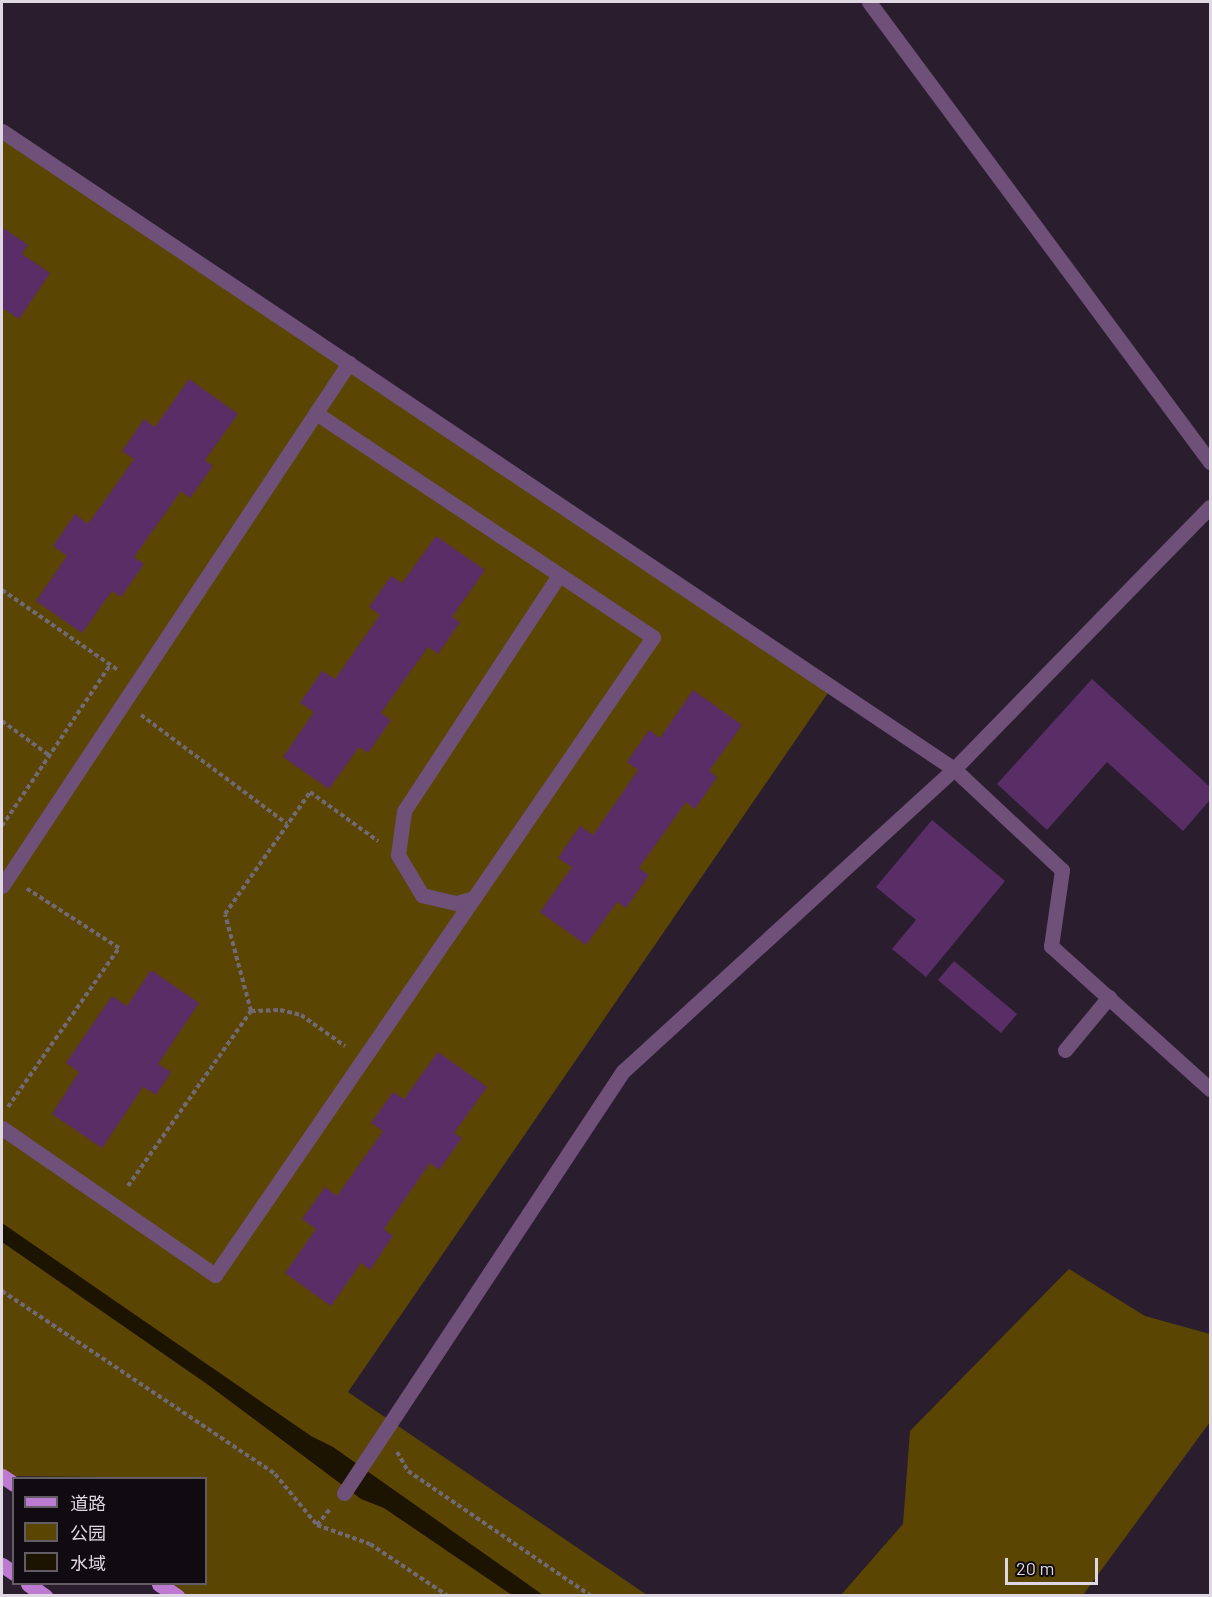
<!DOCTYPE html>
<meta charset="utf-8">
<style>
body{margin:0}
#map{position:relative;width:1212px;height:1597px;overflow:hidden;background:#2a1e2e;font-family:Barlow,"Noto Sans SC",sans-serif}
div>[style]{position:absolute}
.green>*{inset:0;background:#5a4503}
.water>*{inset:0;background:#1c1300}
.building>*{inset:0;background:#592d66}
.path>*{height:4px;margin-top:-2px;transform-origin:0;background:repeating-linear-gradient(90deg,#726876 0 4.5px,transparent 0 7.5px)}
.lane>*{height:15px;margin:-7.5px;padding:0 7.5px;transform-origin:7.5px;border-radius:7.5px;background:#6f5079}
.street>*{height:15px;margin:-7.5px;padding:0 7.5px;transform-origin:7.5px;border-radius:7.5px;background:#6f5079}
.primary>*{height:15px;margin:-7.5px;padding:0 7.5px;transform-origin:7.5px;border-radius:7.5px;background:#bc7ad0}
span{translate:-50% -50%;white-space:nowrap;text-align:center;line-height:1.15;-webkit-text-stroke:4.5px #100a11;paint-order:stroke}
.frame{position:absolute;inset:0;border:3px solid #dfd7e1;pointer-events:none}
.legend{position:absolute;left:12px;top:1477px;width:195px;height:108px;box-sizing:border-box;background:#100a11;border:2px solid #635c64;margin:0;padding:8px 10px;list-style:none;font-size:18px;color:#dfd7e1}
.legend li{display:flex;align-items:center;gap:12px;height:30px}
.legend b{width:30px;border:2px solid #635c64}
.scale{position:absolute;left:1005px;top:1558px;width:93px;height:27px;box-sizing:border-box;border:3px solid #dfd7e1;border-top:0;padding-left:8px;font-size:18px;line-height:21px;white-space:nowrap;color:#dfd7e1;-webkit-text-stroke:4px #100a11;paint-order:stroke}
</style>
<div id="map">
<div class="green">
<i style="clip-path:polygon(2px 131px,832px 687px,348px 1392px,647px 1595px,177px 1595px,159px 1584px,206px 1584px,206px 1478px,2px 1476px)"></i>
<i style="clip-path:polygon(1069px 1269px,1145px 1316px,1210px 1334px,1210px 1422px,1083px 1595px,841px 1595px,903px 1524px,910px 1431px)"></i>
</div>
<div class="water">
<i style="clip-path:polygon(2px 1223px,311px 1436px,333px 1447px,543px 1595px,512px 1595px,384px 1508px,361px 1499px,207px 1384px,2px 1242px)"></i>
</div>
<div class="building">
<i style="clip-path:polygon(2px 227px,28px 245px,22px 254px,50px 273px,19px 319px,2px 308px)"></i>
<i style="clip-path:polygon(189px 379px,238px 414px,205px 460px,213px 466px,190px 498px,181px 491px,134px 557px,144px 564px,121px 597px,112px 591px,82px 633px,36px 601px,67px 556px,53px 546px,75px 514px,88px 524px,134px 459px,122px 451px,144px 419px,155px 427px)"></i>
<i style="clip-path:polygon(436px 536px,485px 570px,452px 617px,460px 622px,438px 654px,428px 647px,381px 713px,391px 720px,368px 753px,359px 747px,329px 789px,283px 757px,314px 712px,300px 703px,322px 671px,335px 679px,380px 615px,369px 607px,391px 576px,402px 583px)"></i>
<i style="clip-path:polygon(1092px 679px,1210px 787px,1210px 800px,1183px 831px,1107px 762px,1047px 830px,997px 784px)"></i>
<i style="clip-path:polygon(693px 690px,742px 725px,709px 771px,717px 777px,695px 809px,686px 802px,639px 868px,649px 875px,626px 908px,617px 902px,586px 945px,540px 912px,572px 867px,558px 858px,580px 826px,593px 835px,638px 770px,627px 762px,649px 730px,660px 738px)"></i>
<i style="clip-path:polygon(932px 820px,1005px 881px,926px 977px,892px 949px,916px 920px,876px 887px)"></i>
<i style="clip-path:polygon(954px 961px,1017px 1014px,1001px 1033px,938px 980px)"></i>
<i style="clip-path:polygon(151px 970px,199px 1003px,158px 1064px,171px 1072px,156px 1095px,143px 1087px,102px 1148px,52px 1114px,79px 1072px,66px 1063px,112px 996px,127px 1006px)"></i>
<i style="clip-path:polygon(438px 1052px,487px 1087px,454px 1133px,462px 1138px,439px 1170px,430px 1163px,384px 1229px,393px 1236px,370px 1270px,361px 1263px,331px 1306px,285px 1273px,316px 1229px,302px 1219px,325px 1187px,337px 1196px,383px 1131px,371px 1123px,393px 1092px,404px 1099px)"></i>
</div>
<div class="path">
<i style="left:2px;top:590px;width:141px;rotate:34.6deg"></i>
<i style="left:141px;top:715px;width:182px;rotate:36.7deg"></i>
<i style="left:2px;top:721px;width:58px;rotate:35.9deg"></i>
<i style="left:2px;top:826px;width:194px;rotate:-56.1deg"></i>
<i style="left:251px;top:1011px;width:29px;rotate:-2deg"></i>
<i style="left:280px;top:1010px;width:22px;rotate:13deg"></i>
<i style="left:301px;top:1015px;width:54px;rotate:35.2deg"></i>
<i style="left:8px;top:1107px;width:194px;rotate:-55.1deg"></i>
<i style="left:119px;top:948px;width:111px;rotate:-147.2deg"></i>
<i style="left:128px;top:1186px;width:214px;rotate:-54.9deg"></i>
<i style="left:251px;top:1011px;width:100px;rotate:-105deg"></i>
<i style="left:225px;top:914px;width:149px;rotate:-55.1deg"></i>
<i style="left:310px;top:792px;width:84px;rotate:35.8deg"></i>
<i style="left:2px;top:1291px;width:329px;rotate:33.8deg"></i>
<i style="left:275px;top:1474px;width:66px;rotate:50.5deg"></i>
<i style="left:317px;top:1525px;width:56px;rotate:19.7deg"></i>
<i style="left:370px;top:1544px;width:94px;rotate:33.7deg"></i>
<i style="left:397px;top:1452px;width:22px;rotate:60deg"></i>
<i style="left:408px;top:1471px;width:222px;rotate:34.3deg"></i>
<i style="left:317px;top:1525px;width:21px;rotate:-51deg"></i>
</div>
<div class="lane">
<i style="left:954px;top:769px;width:148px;rotate:43.1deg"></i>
<i style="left:1062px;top:870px;width:77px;rotate:98.2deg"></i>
<i style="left:1051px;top:946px;width:214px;rotate:42deg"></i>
<i style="left:2px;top:886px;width:628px;rotate:-56.44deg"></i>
<i style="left:474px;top:898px;width:19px;rotate:164deg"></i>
<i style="left:456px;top:903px;width:35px;rotate:-167deg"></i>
<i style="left:422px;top:895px;width:47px;rotate:-121deg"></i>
<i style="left:398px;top:855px;width:44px;rotate:-82.2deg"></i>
<i style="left:404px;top:811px;width:282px;rotate:-56.7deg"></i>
<i style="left:1065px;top:1050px;width:69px;rotate:-50.3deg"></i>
<i style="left:2px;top:1128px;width:259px;rotate:34.6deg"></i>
<i style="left:215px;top:1275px;width:774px;rotate:-55.53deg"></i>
<i style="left:653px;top:637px;width:405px;rotate:-146.4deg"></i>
</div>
<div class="street">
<i style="left:869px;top:2px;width:573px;rotate:53.45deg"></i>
<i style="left:2px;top:131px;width:1146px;rotate:33.83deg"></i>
<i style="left:954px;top:769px;width:448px;rotate:137.6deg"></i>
<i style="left:623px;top:1071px;width:506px;rotate:123.47deg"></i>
<i style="left:954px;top:769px;width:366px;rotate:-45.7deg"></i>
</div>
<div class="primary">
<i style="left:2px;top:1476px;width:14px;rotate:34deg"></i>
<i style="left:2px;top:1565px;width:14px;rotate:34deg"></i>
<i style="left:28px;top:1584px;width:21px;rotate:35deg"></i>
<i style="left:159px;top:1584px;width:22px;rotate:34deg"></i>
</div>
<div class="frame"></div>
<ul class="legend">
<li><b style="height:8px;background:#bc7ad0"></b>道路</li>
<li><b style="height:16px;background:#5a4503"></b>公园</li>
<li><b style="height:16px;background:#1c1300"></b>水域</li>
</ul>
<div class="scale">20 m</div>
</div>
